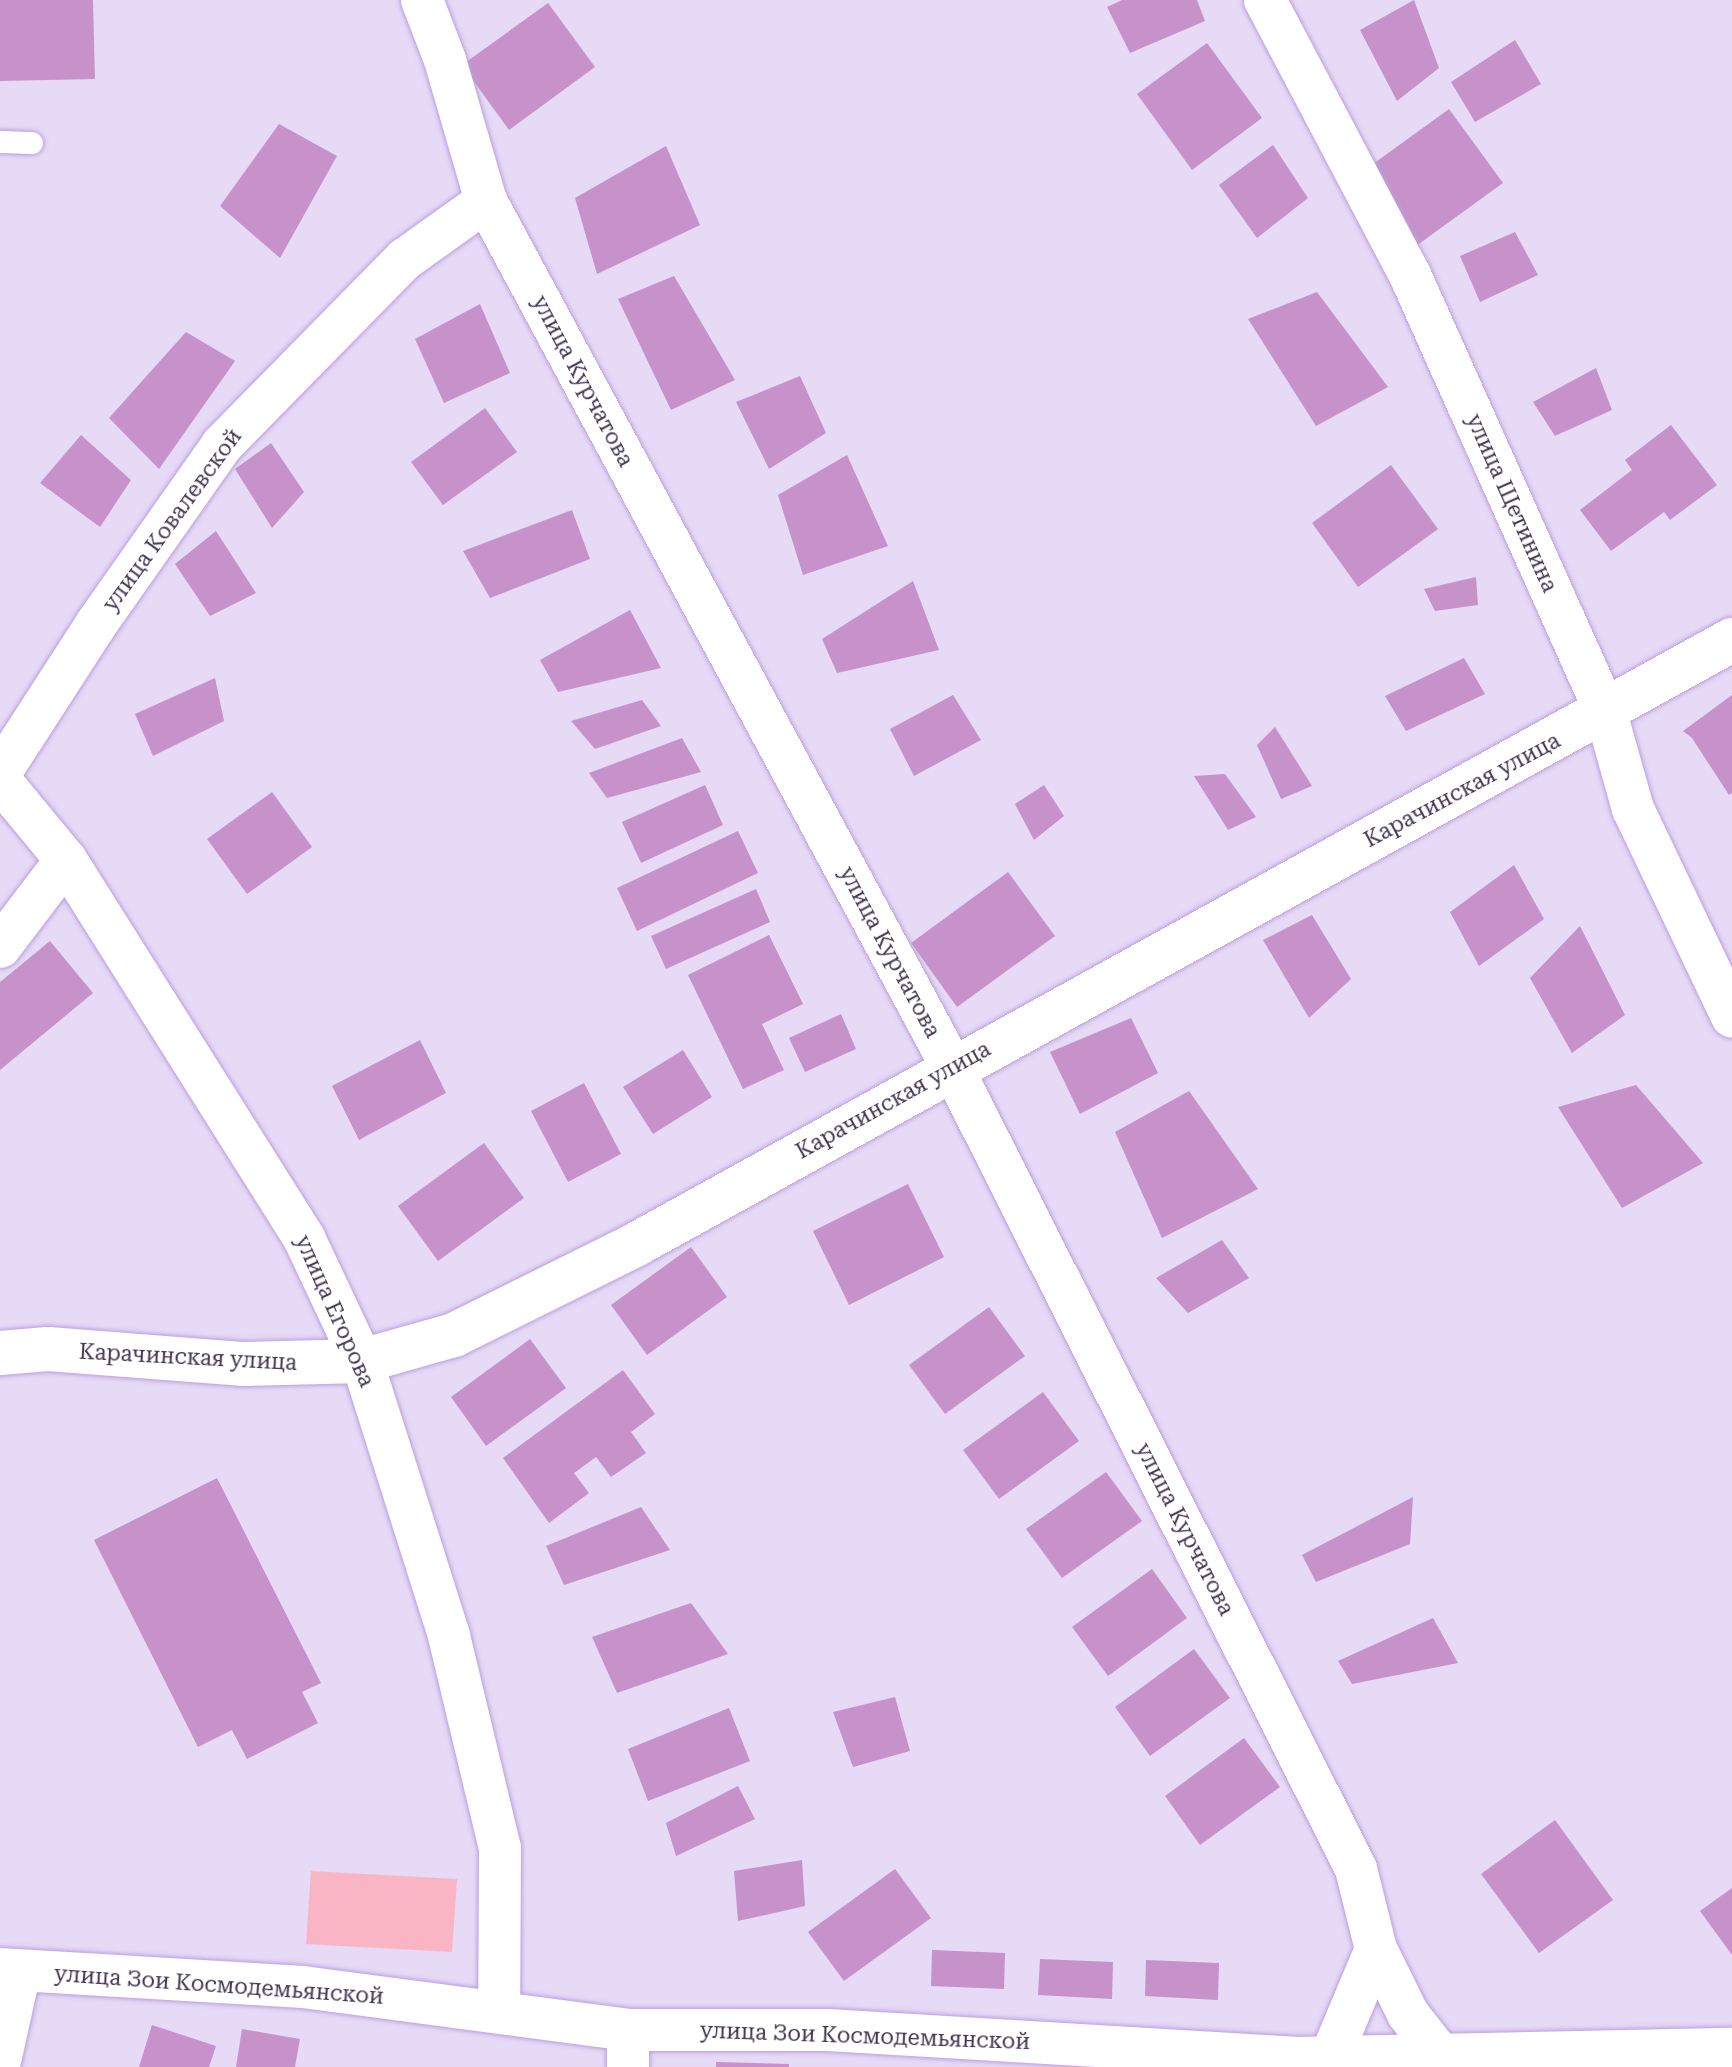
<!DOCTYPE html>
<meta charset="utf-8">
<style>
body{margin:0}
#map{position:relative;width:1732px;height:2067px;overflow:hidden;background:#e6daf6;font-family:"Roboto Serif",serif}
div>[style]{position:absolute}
.green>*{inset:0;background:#f9b5c4}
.building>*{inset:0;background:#c792ca}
.roads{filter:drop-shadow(0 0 2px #bc9ee0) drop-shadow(0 0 2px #bc9ee0)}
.service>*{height:22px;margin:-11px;padding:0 11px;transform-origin:11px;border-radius:11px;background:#fff}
.minor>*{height:42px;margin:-21px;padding:0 21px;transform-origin:21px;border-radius:21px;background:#fff}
.tertiary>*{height:44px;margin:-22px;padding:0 22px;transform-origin:22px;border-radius:22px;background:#fff}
span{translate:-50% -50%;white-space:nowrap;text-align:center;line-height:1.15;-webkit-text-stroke:6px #fff;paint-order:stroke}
.street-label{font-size:22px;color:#413550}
</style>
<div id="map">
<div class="green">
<i style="clip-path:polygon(311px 1871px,457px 1879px,452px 1952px,306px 1944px)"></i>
</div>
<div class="building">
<i style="clip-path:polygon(0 0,93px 0,95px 79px,0 81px)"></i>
<i style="clip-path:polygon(1122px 0,1197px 0,1205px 21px,1130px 53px,1107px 7px)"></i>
<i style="clip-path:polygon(1414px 0,1439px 68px,1397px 101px,1360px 30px)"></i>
<i style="clip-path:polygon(548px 3px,595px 67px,509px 130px,462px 65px)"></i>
<i style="clip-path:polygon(1515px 40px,1541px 84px,1475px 122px,1451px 82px)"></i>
<i style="clip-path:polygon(1207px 43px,1262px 118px,1192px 170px,1137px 94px)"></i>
<i style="clip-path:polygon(1449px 109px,1503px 183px,1416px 246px,1362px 172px)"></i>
<i style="clip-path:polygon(279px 124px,337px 156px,280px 258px,220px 206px)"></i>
<i style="clip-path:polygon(1273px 145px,1308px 198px,1257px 238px,1219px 185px)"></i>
<i style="clip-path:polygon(666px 146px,700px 225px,597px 274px,575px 198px)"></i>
<i style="clip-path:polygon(1515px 232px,1538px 275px,1480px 302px,1460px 256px)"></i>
<i style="clip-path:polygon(674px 276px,735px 380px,671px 410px,618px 299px)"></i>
<i style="clip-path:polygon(1317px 292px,1388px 387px,1316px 426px,1248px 319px)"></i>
<i style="clip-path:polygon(480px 304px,510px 373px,444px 403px,415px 339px)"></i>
<i style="clip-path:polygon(186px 332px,235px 361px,159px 469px,109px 418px)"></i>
<i style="clip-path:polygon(1596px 368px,1612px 410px,1555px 436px,1533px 402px)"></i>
<i style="clip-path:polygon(800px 376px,826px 433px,769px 469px,736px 402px)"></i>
<i style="clip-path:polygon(485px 408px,517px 452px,443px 505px,411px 462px)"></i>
<i style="clip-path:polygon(1671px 425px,1717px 485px,1670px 520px,1664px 512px,1611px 551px,1580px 510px,1632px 470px,1625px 460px)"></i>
<i style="clip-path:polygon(81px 435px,131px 480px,100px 527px,40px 483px)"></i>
<i style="clip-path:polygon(271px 443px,304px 492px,272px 528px,235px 469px)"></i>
<i style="clip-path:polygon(847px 455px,888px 546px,803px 575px,778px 495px)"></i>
<i style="clip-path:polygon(1391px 465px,1438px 529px,1358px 587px,1312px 523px)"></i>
<i style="clip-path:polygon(572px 510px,590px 559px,490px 598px,463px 551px)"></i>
<i style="clip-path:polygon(216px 531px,256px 593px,210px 616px,175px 564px)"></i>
<i style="clip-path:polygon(1476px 577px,1478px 605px,1435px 611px,1424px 589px)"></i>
<i style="clip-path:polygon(913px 581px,939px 650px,837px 673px,822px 639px)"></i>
<i style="clip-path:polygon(630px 610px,661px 668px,558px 692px,540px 660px)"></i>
<i style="clip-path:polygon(1464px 658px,1485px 694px,1406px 731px,1385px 696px)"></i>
<i style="clip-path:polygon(215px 678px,224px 721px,153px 756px,135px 714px)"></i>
<i style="clip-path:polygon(953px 695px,981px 740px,914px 776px,890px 729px)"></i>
<i style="clip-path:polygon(1732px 695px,1732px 793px,1729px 795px,1692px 738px,1683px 731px)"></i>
<i style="clip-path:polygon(642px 700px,661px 726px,595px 749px,571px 721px)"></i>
<i style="clip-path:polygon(1275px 727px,1312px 786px,1281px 799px,1257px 745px)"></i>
<i style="clip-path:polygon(682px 738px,701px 772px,607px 798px,589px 773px)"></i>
<i style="clip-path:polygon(1225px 774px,1256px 817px,1228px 830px,1194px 776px)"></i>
<i style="clip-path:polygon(705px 785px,723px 825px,641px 863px,622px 822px)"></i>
<i style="clip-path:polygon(1044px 785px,1064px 816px,1034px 840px,1015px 804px)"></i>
<i style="clip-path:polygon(272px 792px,312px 847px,247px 894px,207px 839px)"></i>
<i style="clip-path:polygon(738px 831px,758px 873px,637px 931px,617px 888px)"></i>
<i style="clip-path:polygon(1514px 865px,1544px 919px,1479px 966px,1450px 912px)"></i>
<i style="clip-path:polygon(1008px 872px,1055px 936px,957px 1007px,911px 943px)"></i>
<i style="clip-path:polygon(756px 889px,770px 922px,666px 969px,651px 936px)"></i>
<i style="clip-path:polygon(1312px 915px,1351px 979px,1309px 1018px,1263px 940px)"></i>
<i style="clip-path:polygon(1580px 926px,1625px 1015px,1572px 1053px,1530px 978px)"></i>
<i style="clip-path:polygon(769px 935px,803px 1004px,762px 1024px,784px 1070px,743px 1089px,688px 975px)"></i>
<i style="clip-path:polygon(50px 941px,93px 993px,0 1070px,0 982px)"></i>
<i style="clip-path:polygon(841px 1014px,856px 1049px,805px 1072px,789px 1038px)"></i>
<i style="clip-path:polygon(1131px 1018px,1158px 1073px,1080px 1114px,1050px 1052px)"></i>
<i style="clip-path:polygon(420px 1040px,446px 1093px,359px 1140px,332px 1086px)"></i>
<i style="clip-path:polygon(683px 1050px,712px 1097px,653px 1134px,623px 1087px)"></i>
<i style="clip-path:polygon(584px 1083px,621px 1154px,568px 1182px,531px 1111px)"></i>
<i style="clip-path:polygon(1636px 1085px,1703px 1163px,1622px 1208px,1558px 1107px)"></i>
<i style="clip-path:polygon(1189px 1091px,1258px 1189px,1162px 1238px,1115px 1132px)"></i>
<i style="clip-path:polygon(484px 1143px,524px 1198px,438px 1261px,398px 1206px)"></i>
<i style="clip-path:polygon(908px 1184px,944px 1257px,849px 1305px,813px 1231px)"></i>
<i style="clip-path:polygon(1222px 1240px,1249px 1278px,1188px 1313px,1156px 1278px)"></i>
<i style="clip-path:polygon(691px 1247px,727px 1297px,647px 1355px,611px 1305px)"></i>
<i style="clip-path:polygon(989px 1307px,1025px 1356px,945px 1414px,909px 1365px)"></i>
<i style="clip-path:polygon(530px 1339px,566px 1388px,486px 1446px,451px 1397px)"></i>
<i style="clip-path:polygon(623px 1370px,655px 1414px,631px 1432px,646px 1453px,611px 1477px,596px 1457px,574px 1473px,589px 1493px,549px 1523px,503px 1458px)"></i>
<i style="clip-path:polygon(1043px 1392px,1079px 1441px,999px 1499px,963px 1450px)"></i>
<i style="clip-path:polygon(1106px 1472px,1142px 1521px,1062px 1578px,1026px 1529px)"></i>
<i style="clip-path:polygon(217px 1478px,321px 1683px,302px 1692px,318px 1723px,247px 1759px,232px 1730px,198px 1747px,94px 1540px)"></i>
<i style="clip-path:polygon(1413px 1497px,1410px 1544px,1316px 1582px,1302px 1555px)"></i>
<i style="clip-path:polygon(641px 1507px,670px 1550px,564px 1585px,546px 1546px)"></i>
<i style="clip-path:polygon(1152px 1569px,1187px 1618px,1108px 1676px,1072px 1627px)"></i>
<i style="clip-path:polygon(691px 1603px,728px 1654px,617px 1693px,592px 1637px)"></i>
<i style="clip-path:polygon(1433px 1618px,1458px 1663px,1352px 1684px,1338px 1661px)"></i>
<i style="clip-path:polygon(1194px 1649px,1230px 1698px,1150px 1756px,1115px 1707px)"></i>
<i style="clip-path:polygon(895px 1697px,910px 1751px,853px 1767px,833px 1712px)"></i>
<i style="clip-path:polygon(729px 1708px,750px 1761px,648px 1801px,628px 1749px)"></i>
<i style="clip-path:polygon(1244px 1738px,1280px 1787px,1200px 1845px,1165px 1796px)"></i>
<i style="clip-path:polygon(738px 1786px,755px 1819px,676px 1856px,666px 1823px)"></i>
<i style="clip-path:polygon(1555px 1820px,1613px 1900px,1539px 1953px,1481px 1874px)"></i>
<i style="clip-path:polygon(802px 1860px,805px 1906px,738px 1921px,734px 1871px)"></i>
<i style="clip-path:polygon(895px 1869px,931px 1918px,844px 1981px,808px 1932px)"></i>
<i style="clip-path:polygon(1732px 1888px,1732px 1955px,1700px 1911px)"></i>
<i style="clip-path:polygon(932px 1950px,1005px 1953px,1004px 1989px,931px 1986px)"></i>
<i style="clip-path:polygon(1040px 1959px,1113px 1962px,1112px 1999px,1038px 1995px)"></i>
<i style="clip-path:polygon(1146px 1960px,1219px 1963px,1218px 2000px,1145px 1996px)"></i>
<i style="clip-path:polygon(152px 2025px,216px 2046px,209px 2067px,139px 2067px)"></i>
<i style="clip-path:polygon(242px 2029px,300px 2039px,295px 2067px,236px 2067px)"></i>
<i style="clip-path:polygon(716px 2062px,789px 2064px,789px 2067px,716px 2067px)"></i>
</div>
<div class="roads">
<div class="service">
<i style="left:0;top:142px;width:32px;rotate:2deg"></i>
</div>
<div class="minor">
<i style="left:422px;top:0;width:64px;rotate:69deg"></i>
<i style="left:445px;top:60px;width:147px;rotate:73.8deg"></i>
<i style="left:486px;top:201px;width:983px;rotate:61.72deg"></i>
<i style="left:952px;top:1067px;width:898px;rotate:63.26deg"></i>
<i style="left:1356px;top:1869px;width:82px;rotate:76deg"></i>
<i style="left:1376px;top:1949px;width:116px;rotate:112.8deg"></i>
<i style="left:1265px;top:0;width:311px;rotate:62.2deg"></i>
<i style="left:1410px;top:275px;width:480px;rotate:65.9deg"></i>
<i style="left:1606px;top:713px;width:100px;rotate:74.3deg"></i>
<i style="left:1633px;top:809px;width:230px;rotate:64.5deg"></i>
<i style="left:0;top:773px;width:179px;rotate:-57.1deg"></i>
<i style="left:97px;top:623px;width:218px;rotate:-54.9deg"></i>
<i style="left:222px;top:445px;width:261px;rotate:-45.5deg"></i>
<i style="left:405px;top:259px;width:100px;rotate:-35.6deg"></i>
<i style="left:0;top:780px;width:104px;rotate:50.5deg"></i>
<i style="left:66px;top:860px;width:447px;rotate:57.8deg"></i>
<i style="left:304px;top:1238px;width:136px;rotate:64.8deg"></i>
<i style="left:362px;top:1361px;width:288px;rotate:72.4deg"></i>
<i style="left:449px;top:1636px;width:218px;rotate:76.5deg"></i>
<i style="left:500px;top:1848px;width:164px;rotate:90.3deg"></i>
<i style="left:0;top:947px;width:109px;rotate:-52.8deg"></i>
<i style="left:1376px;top:1949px;width:72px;rotate:63.8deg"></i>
<i style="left:1408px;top:2014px;width:55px;rotate:51.7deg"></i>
<i style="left:0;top:1969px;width:304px;rotate:3.4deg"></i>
<i style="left:303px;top:1987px;width:328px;rotate:7.5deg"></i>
<i style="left:628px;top:2030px;width:200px"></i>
<i style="left:828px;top:2030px;width:467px;rotate:3.4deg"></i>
<i style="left:1294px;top:2058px;width:438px;rotate:-1.2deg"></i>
<i style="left:0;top:2061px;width:92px;rotate:-77.5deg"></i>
<i style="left:628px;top:2067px;width:37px;rotate:-90deg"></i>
</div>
<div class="tertiary">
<i style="left:0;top:1353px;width:48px;rotate:-4.8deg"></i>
<i style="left:48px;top:1349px;width:197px;rotate:4.4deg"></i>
<i style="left:244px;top:1364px;width:118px;rotate:-1.5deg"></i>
<i style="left:362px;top:1361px;width:96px;rotate:-15.8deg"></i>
<i style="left:454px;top:1335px;width:202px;rotate:-26.4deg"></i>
<i style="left:635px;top:1245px;width:1253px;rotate:-28.88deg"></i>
</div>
</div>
<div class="street-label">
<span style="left:583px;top:381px;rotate:62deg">улица Курчатова</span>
<span style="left:1512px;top:503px;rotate:66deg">улица Щетинина</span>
<span style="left:172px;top:520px;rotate:-54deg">улица Ковалевской</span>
<span style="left:1462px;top:790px;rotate:-28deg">Карачинская улица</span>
<span style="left:890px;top:952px;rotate:62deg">улица Курчатова</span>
<span style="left:893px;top:1100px;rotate:-29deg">Карачинская улица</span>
<span style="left:335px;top:1311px;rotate:66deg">улица Егорова</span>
<span style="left:188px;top:1357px;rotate:3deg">Карачинская улица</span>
<span style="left:1185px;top:1529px;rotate:63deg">улица Курчатова</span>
<span style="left:219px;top:1985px;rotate:4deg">улица Зои Космодемьянской</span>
<span style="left:865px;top:2036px;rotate:2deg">улица Зои Космодемьянской</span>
</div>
</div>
